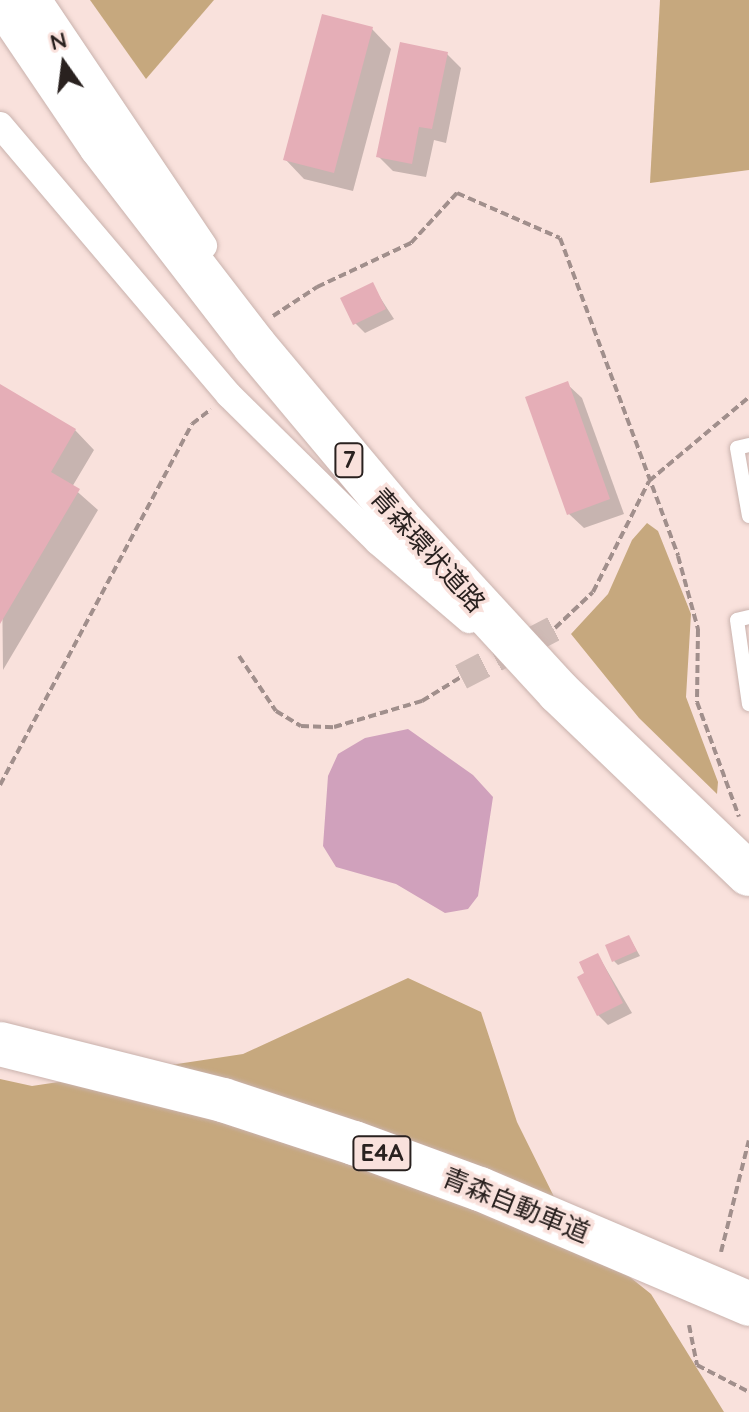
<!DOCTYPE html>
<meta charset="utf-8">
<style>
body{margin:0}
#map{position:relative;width:749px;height:1412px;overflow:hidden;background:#f9e1dc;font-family:Quicksand,"Noto Sans JP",sans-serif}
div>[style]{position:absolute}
.forest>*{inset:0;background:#c6a87e}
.water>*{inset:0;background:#d0a1bc}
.shadow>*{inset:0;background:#0003}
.building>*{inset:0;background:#e5aeb7}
.street-tunnel>*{height:26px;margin-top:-13px;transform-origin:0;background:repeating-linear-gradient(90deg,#cfbbb6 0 26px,transparent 0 39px)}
.path>*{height:4px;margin-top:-2px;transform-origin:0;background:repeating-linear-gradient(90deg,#a18f8c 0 8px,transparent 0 12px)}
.roads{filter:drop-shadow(0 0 2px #c9b2ad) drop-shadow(0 0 2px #c9b2ad)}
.lane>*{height:14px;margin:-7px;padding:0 7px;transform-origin:7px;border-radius:7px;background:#fff}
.street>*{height:26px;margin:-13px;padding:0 13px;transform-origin:13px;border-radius:13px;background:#fff}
.highway>*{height:44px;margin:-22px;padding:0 22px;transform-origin:22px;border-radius:22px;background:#fff}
span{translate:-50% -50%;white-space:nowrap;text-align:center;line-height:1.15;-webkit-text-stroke:7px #f9e1dc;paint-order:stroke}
.shield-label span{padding:2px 6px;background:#f9e1dc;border:2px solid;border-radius:6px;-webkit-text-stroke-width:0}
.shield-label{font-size:24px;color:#29211f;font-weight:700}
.street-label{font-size:26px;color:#29211f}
.north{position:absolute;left:24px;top:24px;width:80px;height:80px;-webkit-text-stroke:6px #f9e1dc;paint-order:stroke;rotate:346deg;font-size:22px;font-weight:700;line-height:32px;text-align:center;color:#29211f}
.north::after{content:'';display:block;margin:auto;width:28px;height:36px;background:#29211f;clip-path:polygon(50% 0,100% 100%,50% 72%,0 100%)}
</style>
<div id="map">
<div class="forest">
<i style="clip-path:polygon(90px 0,214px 0,146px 79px)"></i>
<i style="clip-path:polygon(660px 0,749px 0,749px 170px,650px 183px)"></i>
<i style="clip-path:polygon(647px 523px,658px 531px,691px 614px,686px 697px,718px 782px,717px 794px,639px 718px,571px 634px,608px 594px,632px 540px)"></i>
<i style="clip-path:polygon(408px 978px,481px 1012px,517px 1122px,570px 1229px,651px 1294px,724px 1412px,0 1412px,0 1079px,32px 1086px,243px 1054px)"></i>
</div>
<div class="water">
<i style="clip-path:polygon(408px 729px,473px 775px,493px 797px,478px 896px,468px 909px,445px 913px,396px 884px,336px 867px,323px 846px,328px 776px,338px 754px,365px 738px)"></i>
</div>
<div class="shadow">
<i style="clip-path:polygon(372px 29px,391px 49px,353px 191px,304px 179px,285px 159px)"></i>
<i style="clip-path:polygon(447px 54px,461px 68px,446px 143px,434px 140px,426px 177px,393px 171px,378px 156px)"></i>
<i style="clip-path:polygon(372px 285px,394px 319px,365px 333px,355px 323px)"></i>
<i style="clip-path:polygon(567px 384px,582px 398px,624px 514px,584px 528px,569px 514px)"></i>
<i style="clip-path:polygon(0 386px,75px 430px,94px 450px,72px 487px,98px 510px,3px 670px)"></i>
<i style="clip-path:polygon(629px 937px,640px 956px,618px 965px,614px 961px)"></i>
<i style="clip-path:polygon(598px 955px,632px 1013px,608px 1025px,598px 1015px,587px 974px)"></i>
</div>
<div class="building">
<i style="clip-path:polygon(322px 14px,373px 27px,334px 173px,283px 160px)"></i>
<i style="clip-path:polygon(400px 42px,448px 52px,432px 129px,419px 127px,412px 164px,376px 157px)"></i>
<i style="clip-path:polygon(373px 282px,386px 309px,353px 325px,340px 298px)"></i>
<i style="clip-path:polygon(568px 381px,610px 499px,567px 515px,525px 397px)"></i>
<i style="clip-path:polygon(0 384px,76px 429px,51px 472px,80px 489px,0 624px)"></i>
<i style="clip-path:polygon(629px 935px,637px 951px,612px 962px,605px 945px)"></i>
<i style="clip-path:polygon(598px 953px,623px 1003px,597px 1016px,577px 977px,584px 973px,579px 962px)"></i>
</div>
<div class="street-tunnel">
<i style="left:461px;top:677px;width:106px;rotate:-27.5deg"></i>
</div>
<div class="path">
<i style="left:273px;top:316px;width:53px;rotate:-33.4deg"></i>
<i style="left:317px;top:287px;width:104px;rotate:-25.1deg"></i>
<i style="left:411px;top:243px;width:68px;rotate:-47.4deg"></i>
<i style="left:457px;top:193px;width:112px;rotate:23.6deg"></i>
<i style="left:560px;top:238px;width:339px;rotate:69.6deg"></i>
<i style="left:678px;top:556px;width:76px;rotate:74.7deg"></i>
<i style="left:698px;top:629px;width:73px;rotate:90.8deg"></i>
<i style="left:697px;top:702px;width:122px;rotate:69.9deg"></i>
<i style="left:555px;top:628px;width:52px;rotate:-43.5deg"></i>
<i style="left:593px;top:592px;width:124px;rotate:-63.2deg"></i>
<i style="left:649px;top:481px;width:131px;rotate:-40deg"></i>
<i style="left:239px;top:656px;width:66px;rotate:56.1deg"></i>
<i style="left:276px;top:711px;width:29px;rotate:31deg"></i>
<i style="left:301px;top:726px;width:33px;rotate:2deg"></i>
<i style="left:334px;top:727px;width:92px;rotate:-16.5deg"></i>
<i style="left:422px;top:701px;width:46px;rotate:-31.6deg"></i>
<i style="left:0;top:785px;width:409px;rotate:-62deg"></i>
<i style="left:192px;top:424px;width:24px;rotate:-38deg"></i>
<i style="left:721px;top:1252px;width:115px;rotate:-76deg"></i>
<i style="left:689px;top:1325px;width:41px;rotate:78.7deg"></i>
<i style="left:697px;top:1365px;width:59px;rotate:27.4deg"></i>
</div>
<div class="roads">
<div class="lane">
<i style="left:749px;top:445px;width:12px;rotate:166deg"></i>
<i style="left:737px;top:448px;width:69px;rotate:80deg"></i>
<i style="left:749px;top:617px;width:12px;rotate:166deg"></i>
<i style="left:737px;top:620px;width:85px;rotate:81.9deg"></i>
</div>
<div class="street">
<i style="left:39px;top:0;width:296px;rotate:56.1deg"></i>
<i style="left:0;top:125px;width:354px;rotate:49.7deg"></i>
<i style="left:229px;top:395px;width:209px;rotate:44.6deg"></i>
<i style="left:378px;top:542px;width:120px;rotate:40.6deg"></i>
</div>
<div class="highway">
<i style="left:2px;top:0;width:176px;rotate:55.9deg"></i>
<i style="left:101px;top:146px;width:252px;rotate:52.4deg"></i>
<i style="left:255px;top:346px;width:223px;rotate:50.1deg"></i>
<i style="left:398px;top:517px;width:238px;rotate:47.4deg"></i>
<i style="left:559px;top:692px;width:263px;rotate:43.8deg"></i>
<i style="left:0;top:1044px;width:230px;rotate:14.1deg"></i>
<i style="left:223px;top:1100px;width:138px;rotate:18.2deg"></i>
<i style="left:354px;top:1143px;width:134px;rotate:20.1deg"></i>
<i style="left:480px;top:1189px;width:293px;rotate:23.1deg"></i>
</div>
</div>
<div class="shield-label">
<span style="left:349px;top:460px">7</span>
<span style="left:382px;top:1153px">E4A</span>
</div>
<div class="street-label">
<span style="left:428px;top:550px;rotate:48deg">青森環状道路</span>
<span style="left:516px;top:1205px;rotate:22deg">青森自動車道</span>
</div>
<div class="north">N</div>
</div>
